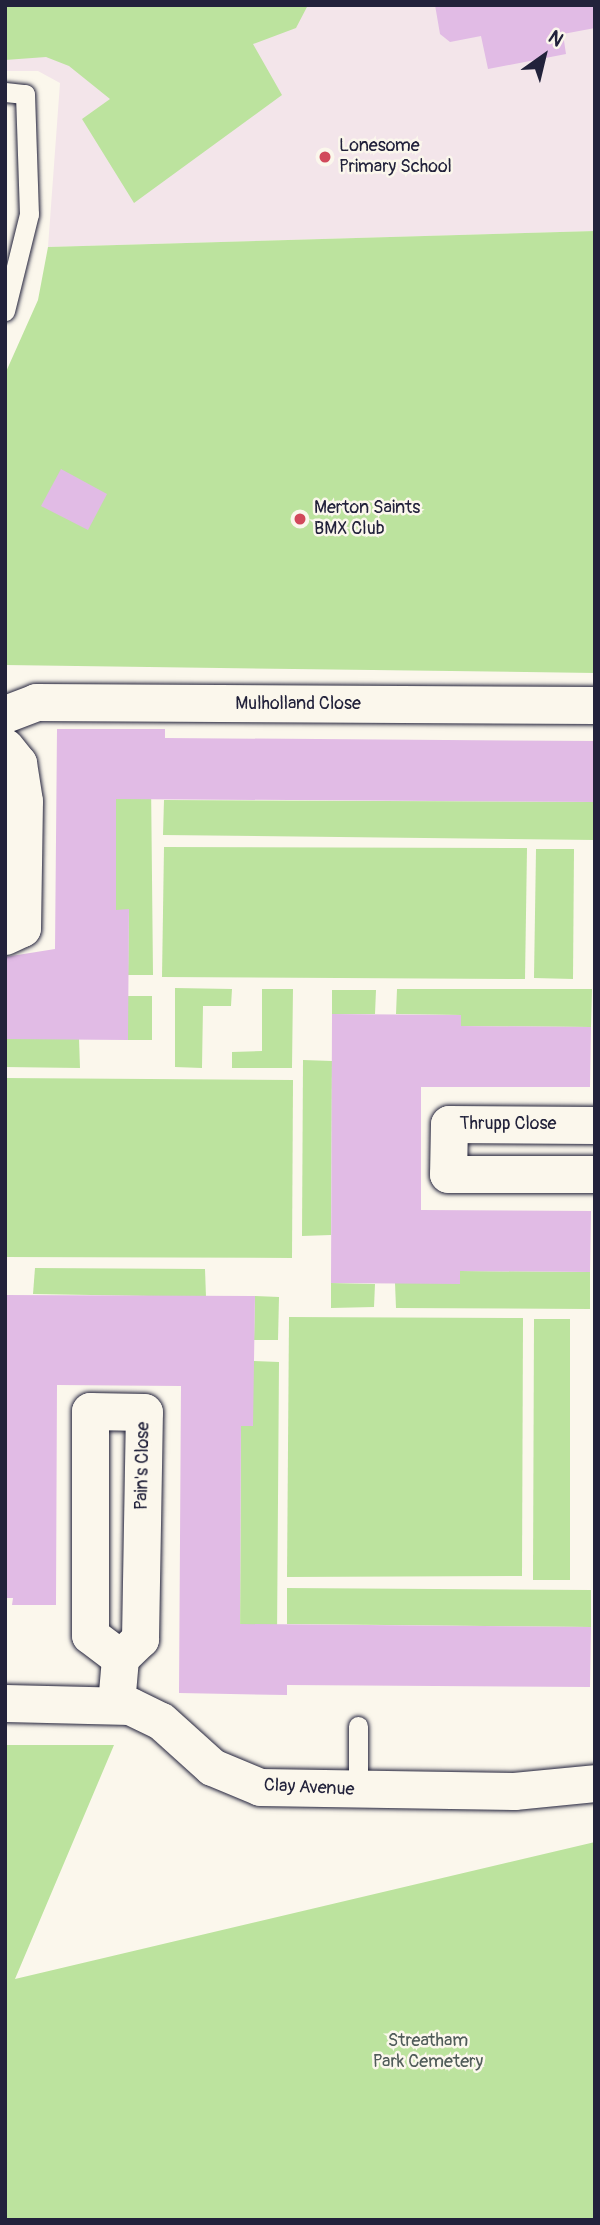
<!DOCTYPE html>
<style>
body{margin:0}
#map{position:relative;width:600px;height:2225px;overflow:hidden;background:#fbf7ec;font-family:Pangolin,sans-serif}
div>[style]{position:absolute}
.built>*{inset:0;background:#f3e5ea}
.green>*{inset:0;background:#bce39e}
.building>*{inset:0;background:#e1bbe5}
.roads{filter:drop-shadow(0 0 2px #22223b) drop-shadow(0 0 2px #22223b)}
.service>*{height:19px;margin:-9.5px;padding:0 9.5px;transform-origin:9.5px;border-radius:9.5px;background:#fbf7ec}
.minor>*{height:37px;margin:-18.5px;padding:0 18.5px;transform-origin:18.5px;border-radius:18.5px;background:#fbf7ec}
.dots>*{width:19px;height:19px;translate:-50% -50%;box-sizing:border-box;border:4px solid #fbf7ec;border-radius:50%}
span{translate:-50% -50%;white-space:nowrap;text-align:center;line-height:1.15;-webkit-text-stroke:5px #fbf7ec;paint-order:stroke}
.poi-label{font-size:18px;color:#22223b}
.left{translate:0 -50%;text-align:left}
.street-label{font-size:18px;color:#22223b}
.park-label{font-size:18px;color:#505c59}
.frame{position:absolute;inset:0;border:7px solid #22223b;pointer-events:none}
.north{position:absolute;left:509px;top:21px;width:70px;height:70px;-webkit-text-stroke:5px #fbf7ec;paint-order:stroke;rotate:34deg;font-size:19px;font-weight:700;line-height:28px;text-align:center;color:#22223b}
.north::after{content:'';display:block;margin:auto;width:24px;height:32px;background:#22223b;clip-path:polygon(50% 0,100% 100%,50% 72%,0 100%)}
</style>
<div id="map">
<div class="built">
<i style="clip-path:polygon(5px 5px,595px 5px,595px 231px,48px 247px,60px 83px,38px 71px,5px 71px)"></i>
</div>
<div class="green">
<i style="clip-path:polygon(5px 5px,308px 5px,296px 28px,253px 44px,282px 95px,134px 203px,82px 119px,110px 99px,69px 66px,46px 57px,5px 60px)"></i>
<i style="clip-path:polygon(595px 231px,595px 673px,5px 665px,5px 374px,38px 300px,48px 247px)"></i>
<i style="clip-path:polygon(116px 780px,151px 780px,153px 975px,128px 975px,129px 910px,116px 910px)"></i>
<i style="clip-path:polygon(164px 800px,595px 802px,595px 840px,163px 835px)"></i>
<i style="clip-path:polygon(164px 847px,527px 848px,525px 979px,162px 977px)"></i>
<i style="clip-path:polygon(536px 849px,574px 849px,573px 979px,534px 978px)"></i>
<i style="clip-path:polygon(175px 988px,232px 989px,231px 1006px,203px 1006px,202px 1068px,175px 1067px)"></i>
<i style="clip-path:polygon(262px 989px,293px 989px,292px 1068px,232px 1068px,232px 1052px,262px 1051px)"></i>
<i style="clip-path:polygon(397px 989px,592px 989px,591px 1027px,461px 1026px,461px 1015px,396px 1014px)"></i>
<i style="clip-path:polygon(332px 990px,376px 990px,375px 1014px,332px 1014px)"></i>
<i style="clip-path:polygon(127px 996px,152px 996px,152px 1040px,128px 1040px)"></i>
<i style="clip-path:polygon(5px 1039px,79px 1039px,80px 1068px,5px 1067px)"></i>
<i style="clip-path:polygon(303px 1060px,332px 1061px,331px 1235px,302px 1236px)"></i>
<i style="clip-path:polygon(5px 1078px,293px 1080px,292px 1258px,5px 1257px)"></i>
<i style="clip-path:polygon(35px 1268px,205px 1269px,206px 1297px,33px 1294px)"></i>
<i style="clip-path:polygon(460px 1271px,590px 1272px,590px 1309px,396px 1308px,395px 1283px)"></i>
<i style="clip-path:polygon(331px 1283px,375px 1284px,374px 1307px,331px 1308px)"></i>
<i style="clip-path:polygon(255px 1296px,279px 1297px,278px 1340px,254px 1340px)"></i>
<i style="clip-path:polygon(289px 1317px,523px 1318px,522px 1576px,287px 1577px)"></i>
<i style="clip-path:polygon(534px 1319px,570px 1319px,570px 1580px,533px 1580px)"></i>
<i style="clip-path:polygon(253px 1361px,279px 1362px,277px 1640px,240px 1641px,241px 1426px,253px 1426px)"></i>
<i style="clip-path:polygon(287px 1588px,591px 1590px,591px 1627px,287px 1624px)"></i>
<i style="clip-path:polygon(5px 1745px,114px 1745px,15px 1979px,595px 1842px,595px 2220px,5px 2220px)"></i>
</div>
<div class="building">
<i style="clip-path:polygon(435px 5px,595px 5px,595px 28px,563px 34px,566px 54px,488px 69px,481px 36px,450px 42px,440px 34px)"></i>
<i style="clip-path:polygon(61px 469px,107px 494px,88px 530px,41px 506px)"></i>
<i style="clip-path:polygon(57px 729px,165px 729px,165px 738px,595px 741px,595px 802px,116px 799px,116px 910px,129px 909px,128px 1040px,5px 1039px,5px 957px,55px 949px)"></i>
<i style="clip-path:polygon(332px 1014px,461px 1015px,461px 1026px,591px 1027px,590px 1087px,421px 1087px,421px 1210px,591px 1211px,590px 1272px,460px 1271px,460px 1284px,331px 1283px)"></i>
<i style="clip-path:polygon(5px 1295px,255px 1296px,253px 1426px,241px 1426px,240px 1624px,591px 1627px,590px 1687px,287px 1685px,287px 1695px,179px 1693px,181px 1386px,57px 1385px,56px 1605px,12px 1605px,13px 1598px,5px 1598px)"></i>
</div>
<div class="roads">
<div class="service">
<i style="left:5px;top:92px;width:20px;rotate:6deg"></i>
<i style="left:25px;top:94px;width:120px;rotate:88.1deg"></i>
<i style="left:29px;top:214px;width:100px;rotate:103.9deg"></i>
<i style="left:358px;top:1791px;width:65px;rotate:-90deg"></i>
</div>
<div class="minor">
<i style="left:5px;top:714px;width:33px;rotate:-21deg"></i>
<i style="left:36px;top:702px;width:559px;rotate:0.31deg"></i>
<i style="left:5px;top:747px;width:21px;rotate:51deg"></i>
<i style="left:18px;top:763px;width:38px;rotate:81deg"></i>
<i style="left:24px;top:801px;width:127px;rotate:90.9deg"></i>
<i style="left:22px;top:928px;width:19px;rotate:155deg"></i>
<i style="left:595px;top:1125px;width:146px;rotate:-179.6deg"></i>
<i style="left:449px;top:1124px;width:50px;rotate:91.1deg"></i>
<i style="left:448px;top:1174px;width:147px"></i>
<i style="left:5px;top:1703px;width:125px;rotate:1.4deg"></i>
<i style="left:130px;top:1706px;width:34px;rotate:26deg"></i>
<i style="left:161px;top:1721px;width:69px;rotate:42deg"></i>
<i style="left:212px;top:1767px;width:52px;rotate:22.6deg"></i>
<i style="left:260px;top:1787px;width:254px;rotate:0.9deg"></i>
<i style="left:514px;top:1791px;width:81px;rotate:-5.6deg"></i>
<i style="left:116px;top:1704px;width:46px;rotate:-85deg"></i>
<i style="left:120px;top:1658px;width:28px;rotate:-44deg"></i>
<i style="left:140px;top:1639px;width:227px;rotate:-89deg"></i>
<i style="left:144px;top:1412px;width:54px;rotate:-178.9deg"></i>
<i style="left:90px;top:1411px;width:224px;rotate:90deg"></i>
<i style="left:90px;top:1635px;width:38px;rotate:37deg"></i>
</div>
</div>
<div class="dots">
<i style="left:325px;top:157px;background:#d1495b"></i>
<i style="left:300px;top:519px;background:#d1495b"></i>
</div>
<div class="poi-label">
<span class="left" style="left:339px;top:157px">Lonesome<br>Primary School</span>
<span class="left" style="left:314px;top:519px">Merton Saints<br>BMX Club</span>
</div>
<div class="street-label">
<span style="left:298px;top:704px">Mulholland Close</span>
<span style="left:508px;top:1124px">Thrupp Close</span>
<span style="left:143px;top:1466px;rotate:-89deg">Pain's Close</span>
<span style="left:309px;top:1788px;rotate:3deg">Clay Avenue</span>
</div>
<div class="park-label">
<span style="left:428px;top:2052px">Streatham<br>Park Cemetery</span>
</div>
<div class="frame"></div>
<div class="north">N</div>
</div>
